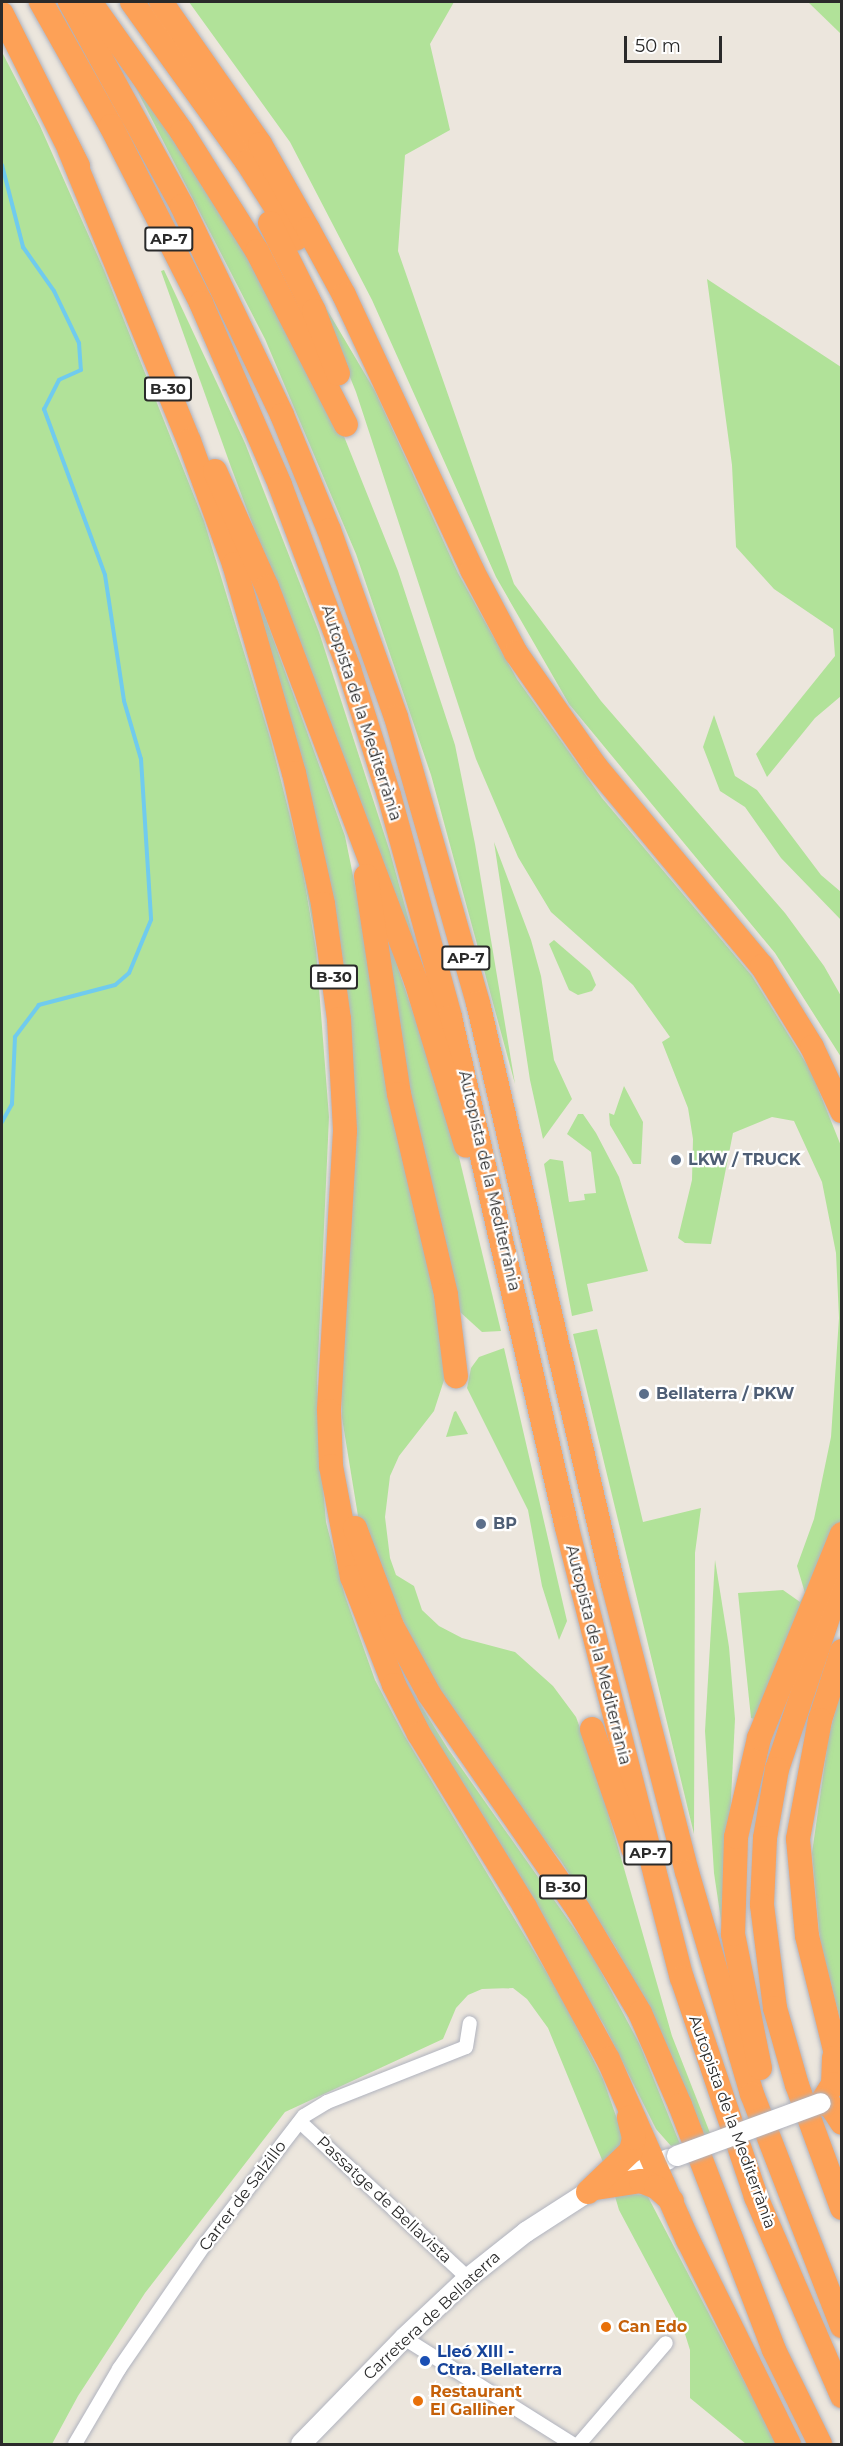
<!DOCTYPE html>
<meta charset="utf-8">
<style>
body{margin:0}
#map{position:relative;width:843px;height:2446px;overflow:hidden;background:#ece6dd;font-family:Montserrat,sans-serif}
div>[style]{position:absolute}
.green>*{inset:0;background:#b1e299}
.stream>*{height:4px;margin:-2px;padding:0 2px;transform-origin:2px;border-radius:2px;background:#70cbee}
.roads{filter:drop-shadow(0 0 2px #b0b3be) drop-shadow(0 0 2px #b0b3be)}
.street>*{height:14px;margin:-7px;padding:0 7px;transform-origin:7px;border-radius:7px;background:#fff}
.secondary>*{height:20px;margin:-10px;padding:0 10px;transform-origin:10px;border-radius:10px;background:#fff}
.highway>*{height:24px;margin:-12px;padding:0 12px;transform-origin:12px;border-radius:12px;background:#fda157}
.bridges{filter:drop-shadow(0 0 2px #b0b3be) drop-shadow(0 0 2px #b0b3be)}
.secondary-bridge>*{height:20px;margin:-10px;padding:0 10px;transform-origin:10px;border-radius:10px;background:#fff}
.dots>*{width:16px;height:16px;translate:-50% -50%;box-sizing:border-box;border:3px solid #fff;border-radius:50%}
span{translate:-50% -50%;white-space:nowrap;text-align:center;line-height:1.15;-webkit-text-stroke:4.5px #fff;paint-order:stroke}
.shield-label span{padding:2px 4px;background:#fff;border:2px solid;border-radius:4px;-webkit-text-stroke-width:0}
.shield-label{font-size:15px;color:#2a2a2a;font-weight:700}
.street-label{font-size:16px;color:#2a2a2a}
.service-label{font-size:16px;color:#4e5e75;font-weight:700}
.left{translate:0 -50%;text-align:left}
.food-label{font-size:16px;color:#c56008;font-weight:700}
.transit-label{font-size:16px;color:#164399;font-weight:700}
.frame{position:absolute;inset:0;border:3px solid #2a2a2a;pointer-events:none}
.scale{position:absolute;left:624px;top:36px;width:98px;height:27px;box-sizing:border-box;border:3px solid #2a2a2a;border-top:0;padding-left:8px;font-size:18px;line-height:21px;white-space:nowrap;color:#2a2a2a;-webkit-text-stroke:4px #fff;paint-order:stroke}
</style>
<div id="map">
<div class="green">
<i style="clip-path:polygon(189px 2px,454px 2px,430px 44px,450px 130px,405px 155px,398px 251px,514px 584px,601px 701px,785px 913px,824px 966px,841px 996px,841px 1057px,775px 953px,569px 704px,496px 577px,372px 300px,290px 142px)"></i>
<i style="clip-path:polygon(808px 2px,841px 2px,841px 34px)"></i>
<i style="clip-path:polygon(2px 52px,40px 126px,104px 270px,204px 521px,271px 741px,301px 860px,316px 949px,329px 1117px,317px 1382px,320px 1453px,326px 1522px,345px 1596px,375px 1680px,404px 1735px,562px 1998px,603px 2079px,623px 2136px,623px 2147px,605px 2167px,548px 2028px,527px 1999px,513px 1988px,482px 1989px,468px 1995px,456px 2008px,443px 2039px,285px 2112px,145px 2293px,78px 2396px,52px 2444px,2px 2444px)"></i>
<i style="clip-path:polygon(126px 69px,230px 219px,335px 414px,398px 571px,455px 745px,475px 844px,515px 1084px,431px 775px,356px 554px,265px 339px)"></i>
<i style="clip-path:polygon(164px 270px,245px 443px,319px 632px,390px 852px,430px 997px,231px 467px,161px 271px)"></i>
<i style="clip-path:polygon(707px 279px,841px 367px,841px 696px,815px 718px,767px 777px,756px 754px,835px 656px,833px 629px,774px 589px,736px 547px,732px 465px)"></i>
<i style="clip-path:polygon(313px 286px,375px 391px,458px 573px,517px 679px,602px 798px,752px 976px,811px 1071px,841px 1146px,841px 1522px,758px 1720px,751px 1718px,738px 1593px,783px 1590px,800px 1602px,805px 1593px,797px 1566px,814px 1519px,831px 1437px,839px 1318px,836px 1253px,822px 1182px,794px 1121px,772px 1117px,733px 1133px,711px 1244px,685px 1243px,678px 1238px,692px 1180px,693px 1139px,688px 1108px,662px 1042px,670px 1037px,633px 985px,551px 912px,518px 857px,476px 759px,356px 392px)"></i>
<i style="clip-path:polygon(249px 573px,345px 836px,435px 1282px,445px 1377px,434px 1411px,399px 1456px,390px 1476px,385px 1517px,390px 1558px,396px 1575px,414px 1586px,422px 1610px,439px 1626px,462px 1638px,515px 1652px,553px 1686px,576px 1717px,597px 1774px,672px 2036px,710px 2133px,701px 2136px,668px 2048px,616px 1948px,561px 1861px,501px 1784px,430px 1678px,367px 1544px,358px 1516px,342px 1418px,341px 1376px,352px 1141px)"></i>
<i style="clip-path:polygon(714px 715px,735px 776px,757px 790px,821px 875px,841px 892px,841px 920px,781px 858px,745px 807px,720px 791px,703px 747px)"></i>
<i style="clip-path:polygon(494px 842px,531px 940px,541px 976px,554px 1060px,572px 1099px,543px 1139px,530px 1080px)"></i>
<i style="clip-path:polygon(384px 927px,451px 1124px,501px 1331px,482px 1332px,460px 1312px,413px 1136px)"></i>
<i style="clip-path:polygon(554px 940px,590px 971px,596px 985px,592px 991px,578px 995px,569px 990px,549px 944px)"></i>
<i style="clip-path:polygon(624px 1086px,643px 1122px,641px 1164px,633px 1164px,610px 1125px,609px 1113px,614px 1115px)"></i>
<i style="clip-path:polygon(578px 1114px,583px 1114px,596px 1133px,619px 1177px,648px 1271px,587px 1284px,593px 1311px,572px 1316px,544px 1164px,550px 1159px,563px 1161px,569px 1202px,585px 1200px,584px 1194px,596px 1193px,591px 1152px,567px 1134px)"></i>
<i style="clip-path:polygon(597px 1329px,643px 1522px,701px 1508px,695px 1553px,694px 1834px,573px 1334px)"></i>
<i style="clip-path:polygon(504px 1348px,567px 1621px,559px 1640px,542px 1586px,528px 1510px,467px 1388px,471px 1368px,479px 1357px)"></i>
<i style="clip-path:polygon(456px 1411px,468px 1434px,446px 1437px,454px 1412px)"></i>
<i style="clip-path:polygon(715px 1560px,729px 1647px,735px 1719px,724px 1940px,714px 1873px,705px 1731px)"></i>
<i style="clip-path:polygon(400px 1672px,448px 1749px,590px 1951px,640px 2045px,680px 2144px,671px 2146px,656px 2129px,604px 2025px,467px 1801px)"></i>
<i style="clip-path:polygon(841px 1691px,841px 2023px,820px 1941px,812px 1853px,829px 1734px)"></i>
<i style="clip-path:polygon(614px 2193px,647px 2195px,777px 2444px,746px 2444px,690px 2398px,690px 2350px,685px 2334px,619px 2210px)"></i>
</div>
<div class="stream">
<i style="left:2px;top:165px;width:85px;rotate:75.6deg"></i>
<i style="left:23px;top:247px;width:54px;rotate:54.8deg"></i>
<i style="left:54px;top:291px;width:58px;rotate:64.3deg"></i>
<i style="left:79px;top:343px;width:27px;rotate:86deg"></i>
<i style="left:81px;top:370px;width:24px;rotate:156deg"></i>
<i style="left:59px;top:380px;width:33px;rotate:117deg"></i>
<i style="left:44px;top:409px;width:177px;rotate:69.8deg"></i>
<i style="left:105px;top:575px;width:127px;rotate:81.4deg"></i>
<i style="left:124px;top:701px;width:60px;rotate:73.7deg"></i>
<i style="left:141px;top:759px;width:161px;rotate:86.4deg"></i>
<i style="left:151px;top:920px;width:57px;rotate:112.5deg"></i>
<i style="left:129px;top:973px;width:18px;rotate:139deg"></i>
<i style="left:115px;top:985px;width:79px;rotate:165.3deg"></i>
<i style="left:39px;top:1005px;width:40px;rotate:127deg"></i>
<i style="left:15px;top:1037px;width:67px;rotate:92.6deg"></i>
<i style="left:12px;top:1104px;width:21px;rotate:119deg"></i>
</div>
<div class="roads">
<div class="street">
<i style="left:300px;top:2122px;width:229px;rotate:42.9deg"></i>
<i style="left:404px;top:2338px;width:199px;rotate:32.2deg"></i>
<i style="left:75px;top:2444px;width:87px;rotate:-59.6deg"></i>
<i style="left:119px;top:2369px;width:148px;rotate:-55.5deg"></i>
<i style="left:203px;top:2247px;width:165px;rotate:-52.4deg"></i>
<i style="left:304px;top:2116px;width:27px;rotate:-31deg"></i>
<i style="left:327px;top:2102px;width:149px;rotate:-21.6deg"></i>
<i style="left:466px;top:2047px;width:24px;rotate:-81deg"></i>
<i style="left:579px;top:2444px;width:133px;rotate:-49.3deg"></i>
</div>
<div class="secondary">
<i style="left:301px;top:2444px;width:148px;rotate:-45.8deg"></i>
<i style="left:404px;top:2338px;width:88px;rotate:-43.2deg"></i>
<i style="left:468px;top:2278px;width:74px;rotate:-38.4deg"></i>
<i style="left:526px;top:2232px;width:74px;rotate:-32.8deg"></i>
<i style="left:588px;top:2192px;width:87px;rotate:-22.2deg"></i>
</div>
<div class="highway">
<i style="left:41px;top:2px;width:142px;rotate:60.6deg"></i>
<i style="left:111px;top:126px;width:199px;rotate:63deg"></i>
<i style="left:201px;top:303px;width:198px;rotate:66.5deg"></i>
<i style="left:280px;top:485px;width:197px;rotate:69.4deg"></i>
<i style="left:349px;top:669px;width:132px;rotate:72.4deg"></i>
<i style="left:389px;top:795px;width:230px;rotate:74.6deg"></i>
<i style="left:450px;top:1017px;width:524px;rotate:77.1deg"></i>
<i style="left:567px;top:1528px;width:464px;rotate:75.7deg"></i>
<i style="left:682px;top:1978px;width:231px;rotate:71.3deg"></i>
<i style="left:756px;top:2197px;width:217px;rotate:66.6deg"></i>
<i style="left:70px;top:2px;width:233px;rotate:61.2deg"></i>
<i style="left:182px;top:206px;width:232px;rotate:64.4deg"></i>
<i style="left:282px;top:415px;width:124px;rotate:67.8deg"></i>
<i style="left:329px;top:530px;width:199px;rotate:70.3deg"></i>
<i style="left:396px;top:717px;width:298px;rotate:74deg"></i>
<i style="left:478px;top:1003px;width:596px;rotate:76.92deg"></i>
<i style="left:613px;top:1584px;width:297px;rotate:75.6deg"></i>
<i style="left:687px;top:1872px;width:231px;rotate:73.7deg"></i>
<i style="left:752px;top:2094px;width:249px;rotate:68.8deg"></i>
<i style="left:90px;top:2px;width:159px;rotate:54.7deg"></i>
<i style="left:182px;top:132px;width:141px;rotate:57.8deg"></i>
<i style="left:257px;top:251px;width:195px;rotate:62.9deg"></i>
<i style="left:132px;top:2px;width:197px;rotate:54.3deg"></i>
<i style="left:247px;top:162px;width:91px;rotate:57.5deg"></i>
<i style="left:161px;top:2px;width:173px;rotate:55.1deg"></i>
<i style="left:260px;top:144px;width:98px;rotate:60.5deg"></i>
<i style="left:308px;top:229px;width:75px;rotate:61.4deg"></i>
<i style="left:344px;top:295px;width:303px;rotate:65deg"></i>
<i style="left:472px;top:570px;width:94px;rotate:62.1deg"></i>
<i style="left:516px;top:653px;width:139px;rotate:54.9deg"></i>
<i style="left:596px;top:767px;width:259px;rotate:50.2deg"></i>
<i style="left:762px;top:966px;width:95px;rotate:58.3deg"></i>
<i style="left:812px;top:1047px;width:71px;rotate:64.9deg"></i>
<i style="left:2px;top:14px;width:170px;rotate:63.4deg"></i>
<i style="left:70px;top:151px;width:313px;rotate:67.7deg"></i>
<i style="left:189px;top:441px;width:131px;rotate:69.9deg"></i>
<i style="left:234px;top:564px;width:217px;rotate:74deg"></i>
<i style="left:294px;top:773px;width:134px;rotate:77.5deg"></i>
<i style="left:323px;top:904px;width:116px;rotate:82.1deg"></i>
<i style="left:339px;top:1019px;width:112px;rotate:86.9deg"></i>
<i style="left:345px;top:1131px;width:280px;rotate:93.3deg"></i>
<i style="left:329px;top:1411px;width:55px;rotate:87.9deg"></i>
<i style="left:331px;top:1466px;width:113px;rotate:79.3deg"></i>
<i style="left:352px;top:1577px;width:116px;rotate:68.7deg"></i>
<i style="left:394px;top:1685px;width:55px;rotate:63deg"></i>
<i style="left:419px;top:1734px;width:203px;rotate:58.5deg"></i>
<i style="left:525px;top:1907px;width:173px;rotate:61.4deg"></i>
<i style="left:608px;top:2059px;width:198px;rotate:66.2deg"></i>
<i style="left:688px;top:2240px;width:228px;rotate:63.7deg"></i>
<i style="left:270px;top:223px;width:98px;rotate:63.4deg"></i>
<i style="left:314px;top:311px;width:67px;rotate:69.1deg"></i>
<i style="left:215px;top:471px;width:127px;rotate:65.9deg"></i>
<i style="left:267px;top:587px;width:421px;rotate:69.3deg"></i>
<i style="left:416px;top:981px;width:172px;rotate:73.1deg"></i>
<i style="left:366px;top:876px;width:220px;rotate:81.4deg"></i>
<i style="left:399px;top:1094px;width:206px;rotate:76.8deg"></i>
<i style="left:446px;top:1295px;width:82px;rotate:83deg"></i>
<i style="left:355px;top:1528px;width:105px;rotate:69.3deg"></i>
<i style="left:392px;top:1626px;width:77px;rotate:61.4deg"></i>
<i style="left:429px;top:1694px;width:262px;rotate:55.3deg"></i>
<i style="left:578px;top:1909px;width:121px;rotate:59.2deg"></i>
<i style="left:640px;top:2013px;width:100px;rotate:66.5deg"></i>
<i style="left:680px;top:2105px;width:262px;rotate:69deg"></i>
<i style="left:774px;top:2350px;width:105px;rotate:63.9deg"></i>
<i style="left:842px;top:1576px;width:204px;rotate:108.6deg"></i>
<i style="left:777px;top:1769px;width:70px;rotate:99.9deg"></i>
<i style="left:765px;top:1838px;width:67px;rotate:92.6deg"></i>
<i style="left:762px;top:1905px;width:104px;rotate:82.8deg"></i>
<i style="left:775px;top:2008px;width:80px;rotate:74.1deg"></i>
<i style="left:797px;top:2085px;width:131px;rotate:69.9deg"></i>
<i style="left:842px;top:1651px;width:72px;rotate:107.7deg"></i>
<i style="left:820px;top:1720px;width:121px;rotate:100.5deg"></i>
<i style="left:798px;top:1839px;width:97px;rotate:84.7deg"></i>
<i style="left:807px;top:1936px;width:147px;rotate:76.2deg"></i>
<i style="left:592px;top:1729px;width:127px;rotate:71.1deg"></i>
<i style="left:834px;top:2058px;width:26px;rotate:92deg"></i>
<i style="left:833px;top:2084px;width:22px;rotate:122deg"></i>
<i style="left:821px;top:2103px;width:10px;rotate:17deg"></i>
<i style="left:831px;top:2106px;width:20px;rotate:57deg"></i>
<i style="left:760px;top:2068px;width:137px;rotate:-101.4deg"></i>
<i style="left:733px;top:1934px;width:97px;rotate:-88.2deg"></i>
<i style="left:736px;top:1837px;width:102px;rotate:-76.9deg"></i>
<i style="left:759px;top:1738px;width:220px;rotate:-67.9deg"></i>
<i style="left:596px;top:2188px;width:46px;rotate:-8.8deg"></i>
<i style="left:641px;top:2181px;width:16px;rotate:22deg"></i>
<i style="left:656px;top:2187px;width:21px;rotate:41deg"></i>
<i style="left:588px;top:2192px;width:59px;rotate:-43.6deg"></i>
<i style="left:631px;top:2151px;width:13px;rotate:-77deg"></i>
<i style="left:634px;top:2138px;width:21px;rotate:-104deg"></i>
</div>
</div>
<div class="bridges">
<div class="secondary-bridge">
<i style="left:677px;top:2156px;width:153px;rotate:-20.2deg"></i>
</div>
</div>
<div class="dots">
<i style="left:676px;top:1160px;background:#5c6f8a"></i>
<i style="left:644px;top:1394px;background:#5c6f8a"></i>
<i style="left:481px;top:1524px;background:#5c6f8a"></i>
<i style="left:606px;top:2327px;background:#e8710a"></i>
<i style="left:425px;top:2361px;background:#1a4fb4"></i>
<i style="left:418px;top:2401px;background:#e8710a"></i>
</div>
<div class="shield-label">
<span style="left:169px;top:239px">AP-7</span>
<span style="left:168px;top:389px">B-30</span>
<span style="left:466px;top:958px">AP-7</span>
<span style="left:334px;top:977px">B-30</span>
<span style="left:648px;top:1853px">AP-7</span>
<span style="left:563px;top:1887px">B-30</span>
</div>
<div class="street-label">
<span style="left:361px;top:713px;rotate:72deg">Autopista de la Mediterrània</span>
<span style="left:489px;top:1181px;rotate:77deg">Autopista de la Mediterrània</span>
<span style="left:598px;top:1655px;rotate:76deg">Autopista de la Mediterrània</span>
<span style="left:732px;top:2122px;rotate:70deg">Autopista de la Mediterrània</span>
<span style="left:243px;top:2196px;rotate:-53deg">Carrer de Salzillo</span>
<span style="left:384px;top:2200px;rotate:43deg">Passatge de Bellavista</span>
<span style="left:432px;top:2316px;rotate:-43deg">Carretera de Bellaterra</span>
</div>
<div class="service-label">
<span class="left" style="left:688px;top:1160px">LKW / TRUCK</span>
<span class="left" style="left:656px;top:1394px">Bellaterra / PKW</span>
<span class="left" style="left:493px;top:1524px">BP</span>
</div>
<div class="food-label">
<span class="left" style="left:618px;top:2327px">Can Edo</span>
<span class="left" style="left:430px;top:2401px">Restaurant<br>El Galliner</span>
</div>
<div class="transit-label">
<span class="left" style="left:437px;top:2361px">Lleó XIII -<br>Ctra. Bellaterra</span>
</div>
<div class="frame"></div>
<div class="scale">50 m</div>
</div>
